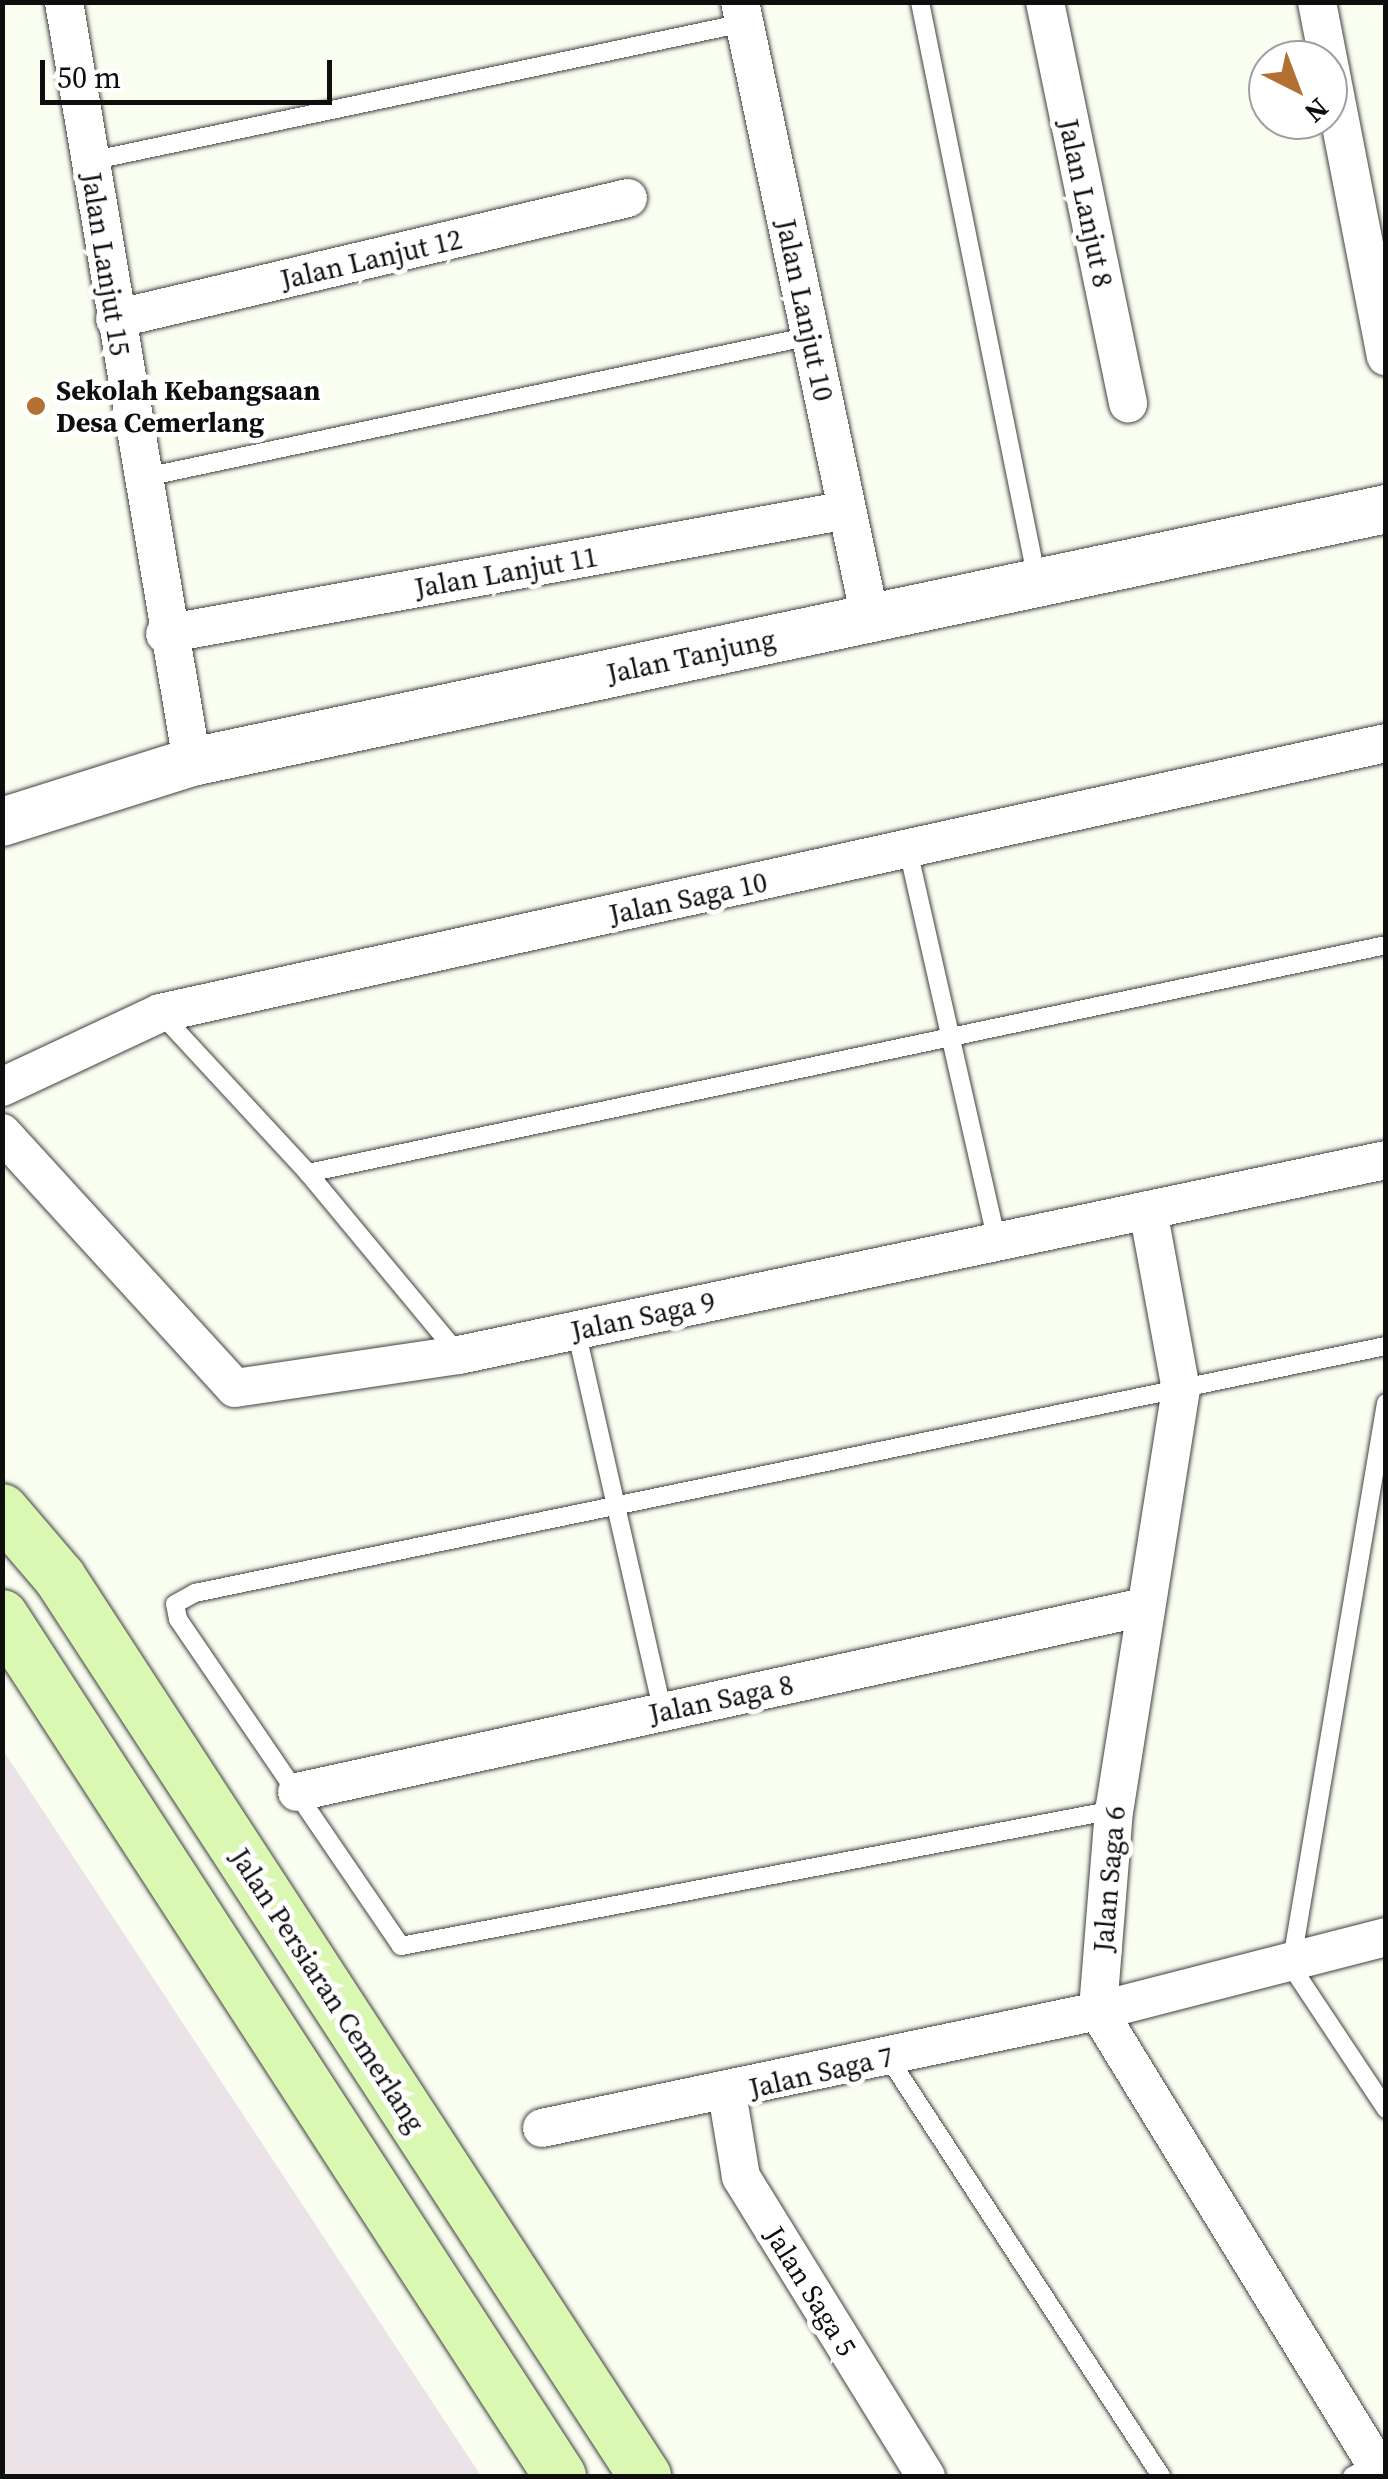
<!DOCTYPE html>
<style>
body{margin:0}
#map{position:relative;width:1388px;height:2479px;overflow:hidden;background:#f9fef0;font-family:"Source Serif 4",serif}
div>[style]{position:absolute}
.industrial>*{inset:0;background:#ece3e8}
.roads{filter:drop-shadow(0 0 2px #414141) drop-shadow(0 0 2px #414141)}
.service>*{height:18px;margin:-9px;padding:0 9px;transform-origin:9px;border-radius:9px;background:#fff}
.minor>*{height:38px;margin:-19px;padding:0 19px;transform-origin:19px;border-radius:19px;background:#fff}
.tertiary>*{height:48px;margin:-24px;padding:0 24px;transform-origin:24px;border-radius:24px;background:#fff}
.secondary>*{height:52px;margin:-26px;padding:0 26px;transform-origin:26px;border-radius:26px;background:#daf8b1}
.dots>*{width:28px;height:28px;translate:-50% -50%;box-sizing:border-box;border:5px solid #fff;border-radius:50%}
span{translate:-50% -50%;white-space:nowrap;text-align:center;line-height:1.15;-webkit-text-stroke:10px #fff;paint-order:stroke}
.street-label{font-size:28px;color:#0e0e0e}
.poi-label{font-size:28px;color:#0e0e0e;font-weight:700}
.left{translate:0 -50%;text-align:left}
.frame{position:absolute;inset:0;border:5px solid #0e0e0e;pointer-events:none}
.north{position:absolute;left:1248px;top:40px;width:100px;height:100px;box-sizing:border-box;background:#fff;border:2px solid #9f9f9f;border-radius:50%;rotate:138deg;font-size:28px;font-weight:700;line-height:40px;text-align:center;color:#0e0e0e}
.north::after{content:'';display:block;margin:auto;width:35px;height:45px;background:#b27032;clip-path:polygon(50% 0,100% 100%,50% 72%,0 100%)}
.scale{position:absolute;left:40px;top:60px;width:292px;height:45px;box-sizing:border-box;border:5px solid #0e0e0e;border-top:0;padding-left:12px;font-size:30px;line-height:35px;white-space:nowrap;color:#0e0e0e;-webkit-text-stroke:8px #fff;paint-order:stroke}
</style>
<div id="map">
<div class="industrial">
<i style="clip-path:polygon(3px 1750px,481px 2476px,3px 2476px)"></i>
</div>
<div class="roads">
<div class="service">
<i style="left:920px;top:2px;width:590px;rotate:78.56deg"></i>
<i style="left:90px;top:161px;width:668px;rotate:-11.92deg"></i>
<i style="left:141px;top:478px;width:685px;rotate:-11.97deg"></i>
<i style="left:908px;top:850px;width:402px;rotate:77.2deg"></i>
<i style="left:161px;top:1014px;width:217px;rotate:47.2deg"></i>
<i style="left:308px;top:1173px;width:236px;rotate:50.3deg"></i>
<i style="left:308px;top:1173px;width:1102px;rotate:-11.94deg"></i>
<i style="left:576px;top:1330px;width:392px;rotate:77.2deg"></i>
<i style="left:1386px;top:1403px;width:571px;rotate:99.58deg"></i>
<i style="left:1291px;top:1966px;width:172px;rotate:56.4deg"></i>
<i style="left:1114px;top:1810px;width:726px;rotate:169.2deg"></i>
<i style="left:401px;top:1946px;width:396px;rotate:-124.3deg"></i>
<i style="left:178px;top:1619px;width:15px;rotate:-101deg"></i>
<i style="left:175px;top:1604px;width:23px;rotate:-29deg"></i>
<i style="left:195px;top:1593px;width:1216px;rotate:-11.72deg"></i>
<i style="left:888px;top:2057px;width:500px;rotate:56.91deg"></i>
<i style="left:1352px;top:2476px;width:26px;rotate:-29deg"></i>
</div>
<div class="minor">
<i style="left:64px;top:2px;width:771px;rotate:80.44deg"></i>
<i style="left:740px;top:2px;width:630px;rotate:78.08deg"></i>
<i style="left:1045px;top:2px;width:410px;rotate:78.3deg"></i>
<i style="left:1317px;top:2px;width:361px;rotate:79deg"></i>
<i style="left:115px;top:319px;width:527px;rotate:-13.27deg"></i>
<i style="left:165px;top:634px;width:693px;rotate:-10.3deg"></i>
<i style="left:2px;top:1087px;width:174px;rotate:-25.1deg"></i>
<i style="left:160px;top:1013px;width:1255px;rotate:-12.42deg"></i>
<i style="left:2px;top:1133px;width:345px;rotate:47.6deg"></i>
<i style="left:235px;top:1388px;width:226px;rotate:-8.4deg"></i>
<i style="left:459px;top:1355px;width:947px;rotate:-11.88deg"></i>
<i style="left:1148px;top:1210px;width:182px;rotate:79.6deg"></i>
<i style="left:1181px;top:1389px;width:426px;rotate:99deg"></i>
<i style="left:1114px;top:1810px;width:202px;rotate:94.6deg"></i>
<i style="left:1098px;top:2011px;width:545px;rotate:58.5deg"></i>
<i style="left:297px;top:1792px;width:867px;rotate:-12.32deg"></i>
<i style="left:727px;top:2093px;width:85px;rotate:80.5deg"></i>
<i style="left:741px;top:2177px;width:352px;rotate:58.3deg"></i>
<i style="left:542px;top:2128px;width:568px;rotate:-11.88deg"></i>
<i style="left:1098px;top:2011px;width:297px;rotate:-14.4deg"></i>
</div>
<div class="tertiary">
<i style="left:2px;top:822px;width:199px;rotate:-17.5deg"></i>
<i style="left:192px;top:762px;width:1221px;rotate:-11.96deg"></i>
</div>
<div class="secondary">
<i style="left:2px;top:1510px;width:89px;rotate:49.5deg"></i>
<i style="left:60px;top:1578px;width:1072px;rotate:56.92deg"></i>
<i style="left:2px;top:1616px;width:1025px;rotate:57.02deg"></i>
</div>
</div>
<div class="dots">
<i style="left:36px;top:406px;background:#b27032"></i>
</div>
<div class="street-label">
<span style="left:1086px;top:203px;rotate:78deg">Jalan Lanjut 8</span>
<span style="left:371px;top:259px;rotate:-13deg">Jalan Lanjut 12</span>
<span style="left:106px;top:264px;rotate:81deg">Jalan Lanjut 15</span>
<span style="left:805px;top:310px;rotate:78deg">Jalan Lanjut 10</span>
<span style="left:506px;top:572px;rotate:-10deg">Jalan Lanjut 11</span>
<span style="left:691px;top:656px;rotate:-12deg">Jalan Tanjung</span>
<span style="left:688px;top:898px;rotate:-12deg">Jalan Saga 10</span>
<span style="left:643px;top:1316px;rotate:-12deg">Jalan Saga 9</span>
<span style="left:721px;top:1699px;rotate:-12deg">Jalan Saga 8</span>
<span style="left:1109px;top:1879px;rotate:-85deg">Jalan Saga 6</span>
<span style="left:328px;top:1990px;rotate:57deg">Jalan Persiaran Cemerlang</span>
<span style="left:821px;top:2072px;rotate:-13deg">Jalan Saga 7</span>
<span style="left:811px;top:2291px;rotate:58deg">Jalan Saga 5</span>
</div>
<div class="poi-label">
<span class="left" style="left:56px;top:406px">Sekolah Kebangsaan<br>Desa Cemerlang</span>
</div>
<div class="frame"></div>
<div class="north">N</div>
<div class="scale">50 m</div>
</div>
